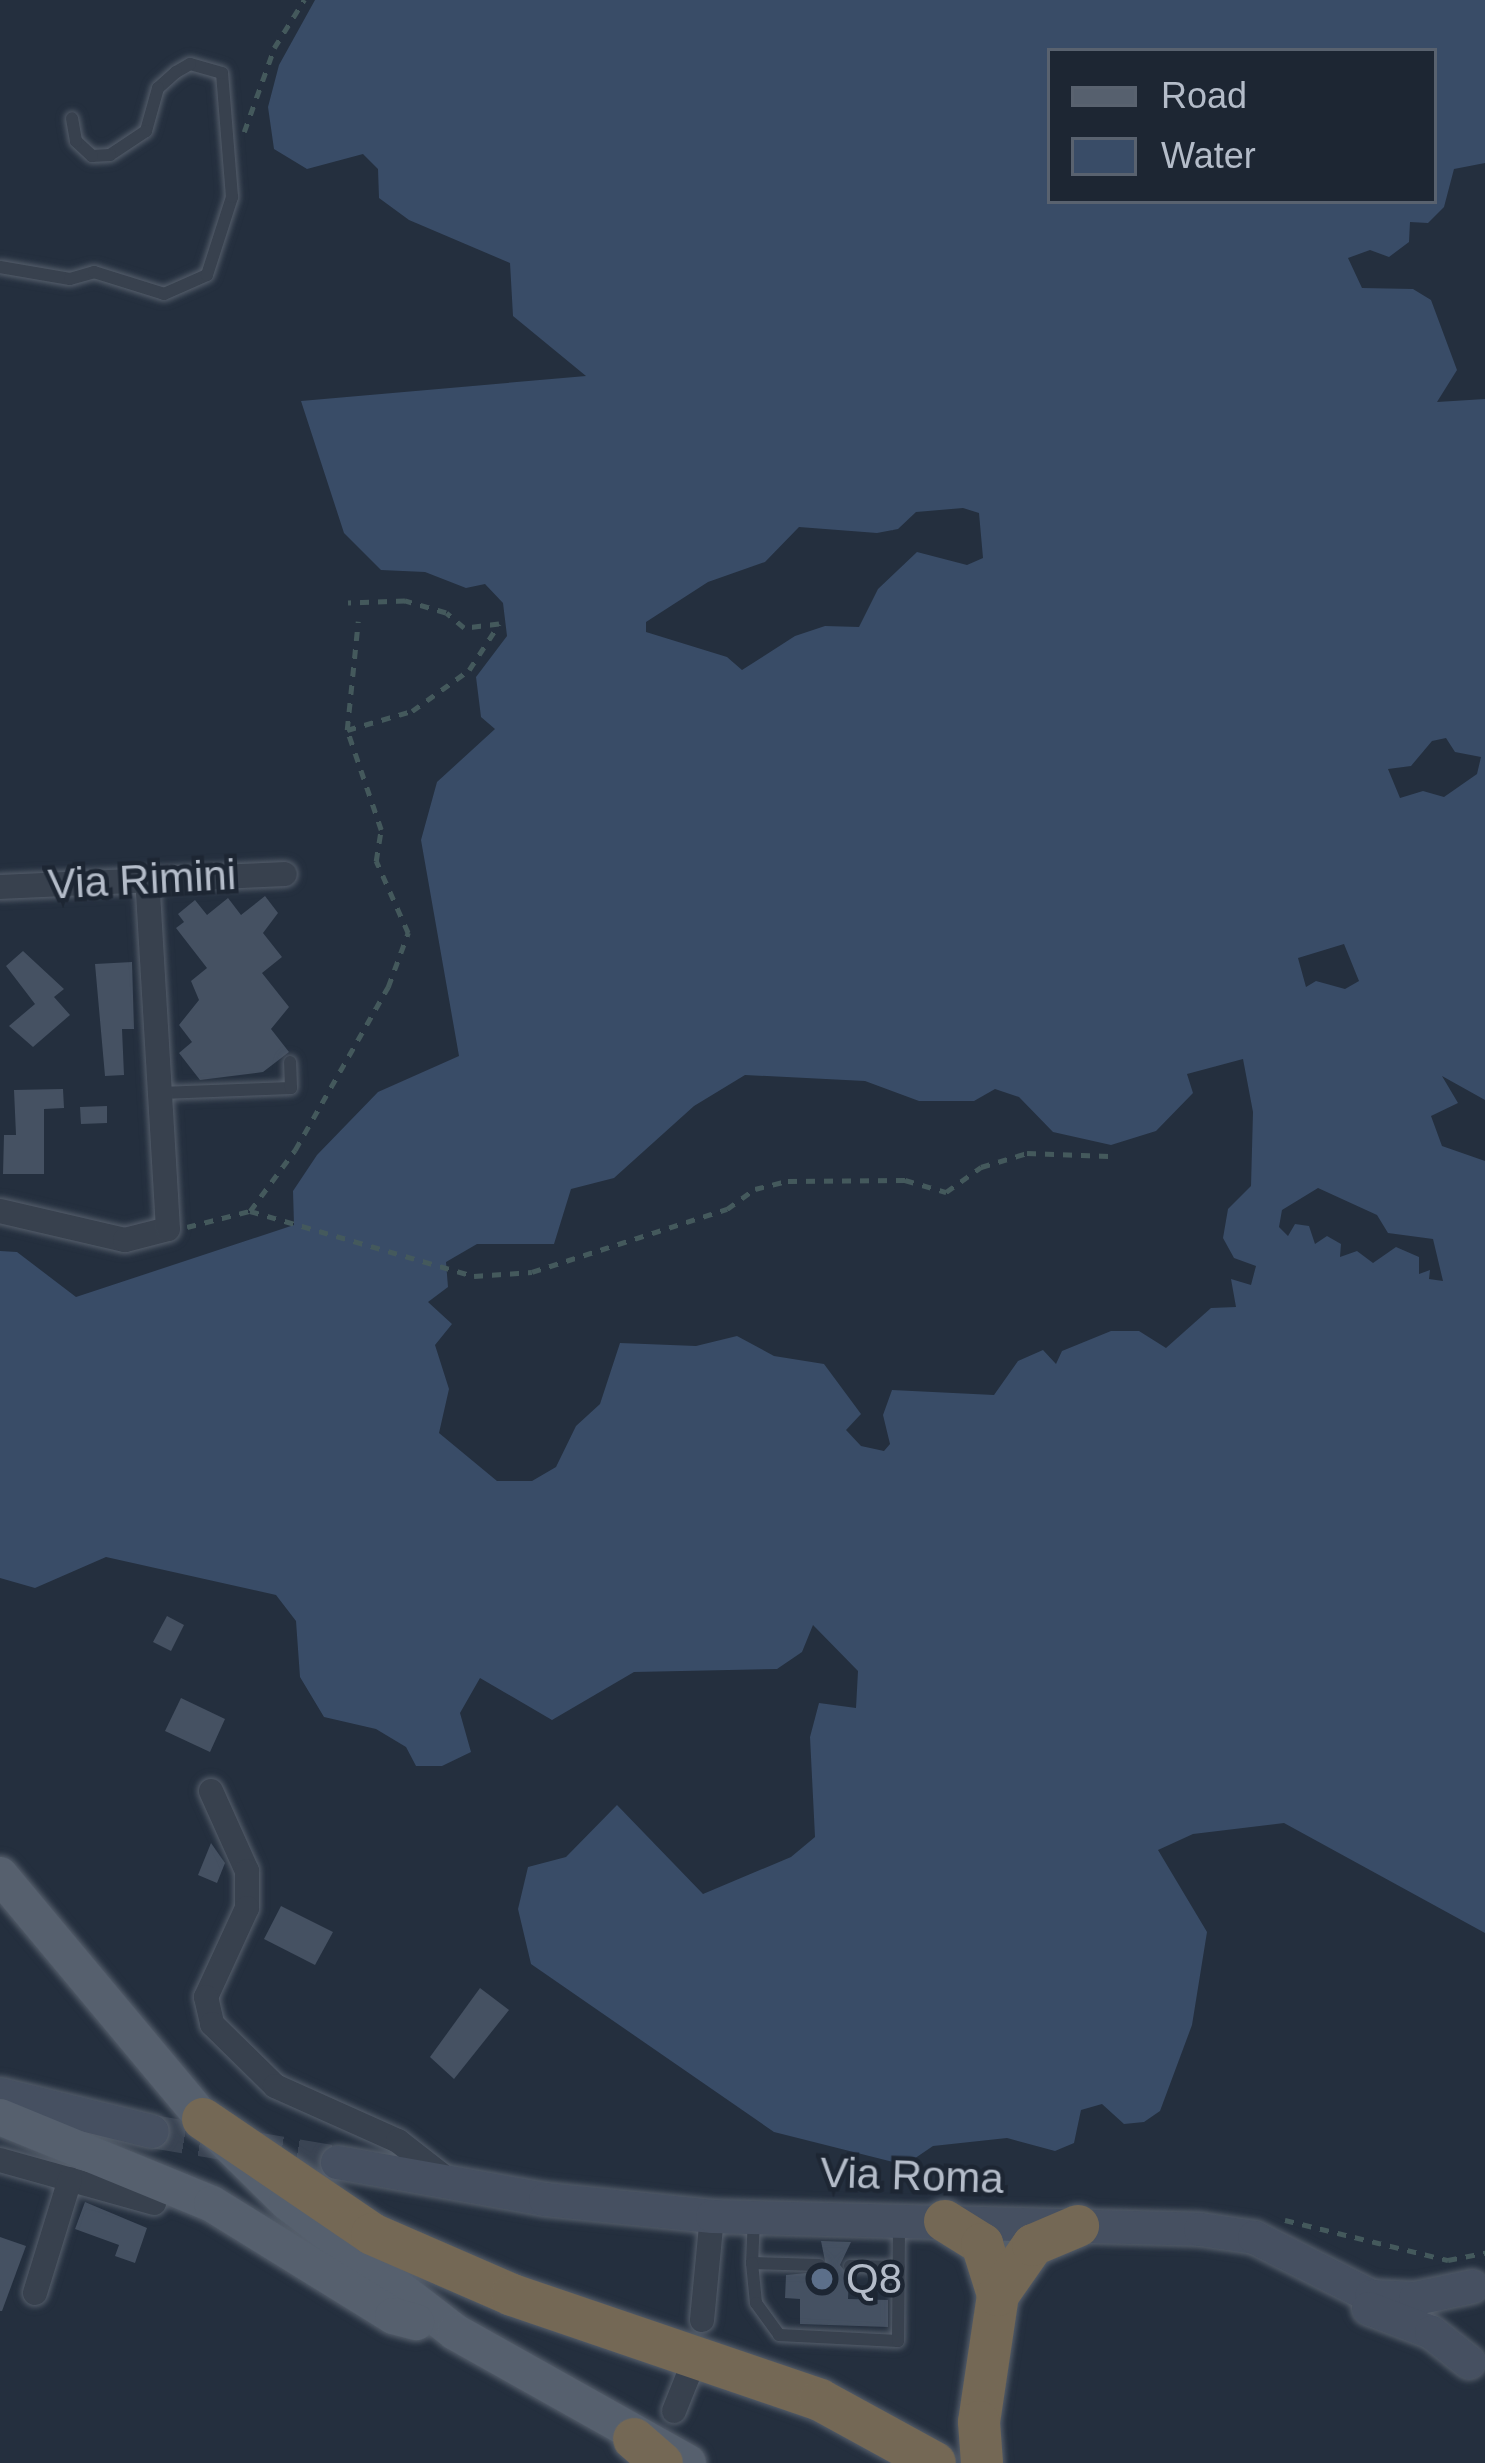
<!DOCTYPE html>
<style>
body{margin:0}
#map{position:relative;width:1485px;height:2463px;overflow:hidden;background:#242f3e;font-family:Arial,sans-serif}
div>[style]{position:absolute}
.water>*{inset:0;background:#394c67}
.building>*{inset:0;background:#455162}
.secondary-tunnel>*{height:33px;margin-top:-16.5px;transform-origin:0;background:repeating-linear-gradient(90deg,#3a4453 0 33px,transparent 0 49px)}
.path>*{height:4.5px;margin-top:-2.25px;transform-origin:0;background:repeating-linear-gradient(90deg,#44595c 0 9px,transparent 0 18px)}
.roads{filter:drop-shadow(0 0 3px #565f6c) drop-shadow(0 0 3px #565f6c)}
.lane>*{height:12px;margin:-6px;padding:0 6px;transform-origin:6px;border-radius:6px;background:#38414e}
.street>*{height:24px;margin:-12px;padding:0 12px;transform-origin:12px;border-radius:12px;background:#38414e}
.secondary>*{height:33px;margin:-16.5px;padding:0 16.5px;transform-origin:16.5px;border-radius:16.5px;background:#465061}
.primary>*{height:36px;margin:-18px;padding:0 18px;transform-origin:18px;border-radius:18px;background:#56606e}
.highway>*{height:42px;margin:-21px;padding:0 21px;transform-origin:21px;border-radius:21px;background:#746855}
.dots>*{width:33px;height:33px;translate:-50% -50%;box-sizing:border-box;border:6px solid #1d2633;border-radius:50%}
span{translate:-50% -50%;white-space:nowrap;text-align:center;line-height:1.15;-webkit-text-stroke:9px #1d2633;paint-order:stroke}
.street-label{font-size:42px;color:#b4bcc9}
.poi-label{font-size:42px;color:#b4bcc9}
.left{translate:0 -50%;text-align:left}
.legend{position:absolute;left:1047px;top:48px;width:390px;height:156px;box-sizing:border-box;background:#1d2633;border:3px solid #59626f;margin:0;padding:15px 21px;list-style:none;font-size:36px;color:#b4bcc9}
.legend li{display:flex;align-items:center;gap:24px;height:60px}
.legend b{width:60px;border:3px solid #59626f}
</style>
<div id="map">
<div class="water">
<i style="clip-path:polygon(evenodd,315px 0,1485px 0,1485px 163px,1454px 169px,1444px 207px,1428px 223px,1410px 222px,1409px 242px,1389px 257px,1370px 250px,1348px 258px,1362px 288px,1413px 289px,1431px 300px,1457px 370px,1437px 402px,1485px 399px,1485px 1100px,1442px 1076px,1458px 1103px,1431px 1116px,1442px 1146px,1485px 1161px,1485px 1933px,1284px 1823px,1193px 1834px,1158px 1850px,1207px 1932px,1192px 2025px,1160px 2111px,1144px 2122px,1124px 2124px,1102px 2104px,1081px 2110px,1074px 2143px,1055px 2151px,1007px 2138px,933px 2146px,905px 2165px,774px 2132px,531px 1964px,518px 1909px,528px 1867px,566px 1857px,617px 1805px,703px 1894px,791px 1857px,815px 1837px,810px 1737px,819px 1703px,856px 1708px,858px 1671px,813px 1625px,802px 1652px,777px 1669px,634px 1672px,552px 1720px,480px 1678px,460px 1713px,471px 1752px,442px 1766px,416px 1766px,406px 1747px,376px 1729px,324px 1717px,300px 1677px,296px 1621px,276px 1595px,106px 1557px,35px 1588px,0 1578px,0 1251px,17px 1252px,76px 1297px,294px 1225px,293px 1191px,317px 1155px,378px 1092px,459px 1056px,421px 840px,437px 782px,495px 729px,481px 717px,476px 677px,507px 636px,503px 603px,485px 584px,466px 588px,425px 572px,381px 570px,344px 533px,301px 401px,586px 376px,513px 316px,510px 263px,409px 220px,379px 198px,378px 169px,363px 154px,307px 169px,274px 149px,268px 107px,279px 65px,315px 0,1050px 51px,1434px 51px,1434px 201px,1050px 201px,1050px 51px,315px 0,963px 508px,979px 513px,983px 558px,967px 565px,917px 552px,878px 589px,859px 627px,825px 626px,795px 636px,742px 670px,727px 657px,646px 632px,646px 622px,708px 582px,765px 562px,799px 527px,877px 533px,898px 529px,916px 512px,963px 508px,315px 0,1446px 738px,1455px 752px,1481px 757px,1477px 774px,1444px 797px,1423px 791px,1400px 798px,1388px 769px,1411px 766px,1432px 741px,1446px 738px,315px 0,1344px 944px,1359px 981px,1345px 989px,1316px 981px,1306px 987px,1298px 958px,1344px 944px,315px 0,1243px 1059px,1253px 1112px,1251px 1186px,1228px 1209px,1223px 1238px,1234px 1258px,1256px 1266px,1251px 1285px,1231px 1279px,1236px 1307px,1211px 1308px,1166px 1348px,1139px 1331px,1111px 1331px,1062px 1351px,1056px 1364px,1043px 1350px,1018px 1361px,994px 1395px,892px 1390px,883px 1415px,890px 1444px,884px 1451px,861px 1446px,846px 1430px,861px 1414px,824px 1364px,774px 1356px,737px 1336px,696px 1346px,620px 1343px,600px 1404px,576px 1426px,556px 1467px,532px 1481px,497px 1481px,439px 1433px,449px 1389px,435px 1345px,452px 1324px,428px 1302px,448px 1287px,446px 1262px,477px 1244px,554px 1244px,571px 1189px,614px 1178px,694px 1106px,745px 1075px,865px 1081px,919px 1101px,974px 1101px,995px 1089px,1019px 1097px,1053px 1132px,1111px 1145px,1156px 1131px,1193px 1093px,1187px 1074px,1243px 1059px,315px 0,1318px 1188px,1377px 1215px,1388px 1233px,1433px 1239px,1443px 1281px,1429px 1279px,1430px 1270px,1419px 1274px,1419px 1257px,1396px 1247px,1373px 1263px,1357px 1251px,1340px 1257px,1341px 1244px,1327px 1236px,1315px 1244px,1309px 1226px,1295px 1224px,1288px 1236px,1279px 1227px,1282px 1210px,1318px 1188px)"></i>
</div>
<div class="building">
<i style="clip-path:polygon(265px 896px,278px 913px,263px 933px,282px 957px,262px 973px,289px 1007px,271px 1029px,289px 1052px,263px 1072px,200px 1080px,179px 1053px,192px 1042px,179px 1025px,199px 1000px,191px 981px,207px 968px,176px 928px,184px 922px,178px 914px,195px 900px,207px 915px,228px 898px,241px 915px)"></i>
<i style="clip-path:polygon(23px 951px,64px 989px,54px 997px,70px 1015px,33px 1047px,9px 1026px,35px 1004px,6px 966px)"></i>
<i style="clip-path:polygon(132px 962px,134px 1029px,122px 1029px,124px 1075px,105px 1076px,95px 964px)"></i>
<i style="clip-path:polygon(63px 1089px,64px 1108px,44px 1109px,44px 1174px,3px 1174px,4px 1135px,16px 1135px,14px 1090px)"></i>
<i style="clip-path:polygon(107px 1106px,107px 1123px,81px 1124px,80px 1107px)"></i>
<i style="clip-path:polygon(167px 1616px,184px 1625px,171px 1651px,153px 1642px)"></i>
<i style="clip-path:polygon(181px 1698px,225px 1719px,210px 1752px,165px 1731px)"></i>
<i style="clip-path:polygon(211px 1843px,225px 1863px,217px 1883px,198px 1875px)"></i>
<i style="clip-path:polygon(281px 1906px,333px 1932px,315px 1965px,264px 1939px)"></i>
<i style="clip-path:polygon(480px 1988px,509px 2010px,454px 2079px,430px 2057px)"></i>
<i style="clip-path:polygon(85px 2202px,147px 2228px,135px 2263px,115px 2256px,119px 2245px,75px 2229px)"></i>
<i style="clip-path:polygon(0 2237px,26px 2246px,2px 2311px,0 2311px)"></i>
<i style="clip-path:polygon(821px 2241px,851px 2242px,840px 2265px,849px 2276px,848px 2299px,888px 2300px,888px 2327px,800px 2324px,800px 2299px,785px 2298px,786px 2275px,827px 2271px)"></i>
</div>
<div class="secondary-tunnel">
<i style="left:152px;top:2131px;width:188px;rotate:9.5deg"></i>
</div>
<div class="path">
<i style="left:244px;top:132px;width:89px;rotate:-70.3deg"></i>
<i style="left:274px;top:48px;width:57px;rotate:-58deg"></i>
<i style="left:347px;top:730px;width:68px;rotate:-16.3deg"></i>
<i style="left:412px;top:711px;width:70px;rotate:-35.7deg"></i>
<i style="left:469px;top:670px;width:55px;rotate:-56.9deg"></i>
<i style="left:499px;top:624px;width:35px;rotate:173deg"></i>
<i style="left:464px;top:628px;width:23px;rotate:-140deg"></i>
<i style="left:446px;top:613px;width:43px;rotate:-163.7deg"></i>
<i style="left:405px;top:601px;width:57px;rotate:178deg"></i>
<i style="left:250px;top:1211px;width:233px;rotate:16.2deg"></i>
<i style="left:474px;top:1276px;width:58px;rotate:-3.9deg"></i>
<i style="left:532px;top:1272px;width:205px;rotate:-17.9deg"></i>
<i style="left:727px;top:1209px;width:34px;rotate:-36deg"></i>
<i style="left:755px;top:1189px;width:34px;rotate:-14deg"></i>
<i style="left:788px;top:1181px;width:117px;rotate:-0.5deg"></i>
<i style="left:905px;top:1180px;width:43px;rotate:16.3deg"></i>
<i style="left:946px;top:1192px;width:43px;rotate:-35.5deg"></i>
<i style="left:981px;top:1167px;width:48px;rotate:-16.9deg"></i>
<i style="left:1027px;top:1153px;width:82px;rotate:2.1deg"></i>
<i style="left:187px;top:1227px;width:65px;rotate:-14.3deg"></i>
<i style="left:250px;top:1211px;width:76px;rotate:-53.6deg"></i>
<i style="left:295px;top:1150px;width:188px;rotate:-60.3deg"></i>
<i style="left:388px;top:987px;width:58px;rotate:-69.7deg"></i>
<i style="left:408px;top:933px;width:79px;rotate:-114deg"></i>
<i style="left:376px;top:861px;width:31px;rotate:-81deg"></i>
<i style="left:381px;top:830px;width:106px;rotate:-108.8deg"></i>
<i style="left:347px;top:730px;width:109px;rotate:-84.2deg"></i>
<i style="left:1285px;top:2220px;width:168px;rotate:13.8deg"></i>
<i style="left:1448px;top:2260px;width:38px;rotate:-11deg"></i>
</div>
<div class="roads">
<div class="lane">
<i style="left:0;top:267px;width:71px;rotate:9.7deg"></i>
<i style="left:70px;top:279px;width:25px;rotate:-16deg"></i>
<i style="left:94px;top:272px;width:73px;rotate:17.4deg"></i>
<i style="left:164px;top:294px;width:47px;rotate:-23.8deg"></i>
<i style="left:207px;top:275px;width:82px;rotate:-72.2deg"></i>
<i style="left:232px;top:197px;width:124px;rotate:-94.6deg"></i>
<i style="left:222px;top:73px;width:33px;rotate:-164deg"></i>
<i style="left:190px;top:64px;width:16px;rotate:150deg"></i>
<i style="left:176px;top:72px;width:24px;rotate:138deg"></i>
<i style="left:158px;top:88px;width:45px;rotate:105.6deg"></i>
<i style="left:146px;top:131px;width:43px;rotate:146.3deg"></i>
<i style="left:110px;top:155px;width:18px;rotate:177deg"></i>
<i style="left:92px;top:156px;width:22px;rotate:-137deg"></i>
<i style="left:76px;top:141px;width:23px;rotate:-100deg"></i>
<i style="left:161px;top:1093px;width:130px;rotate:-2.2deg"></i>
<i style="left:291px;top:1088px;width:26px;rotate:-92deg"></i>
<i style="left:754px;top:2218px;width:45px;rotate:92.5deg"></i>
<i style="left:752px;top:2263px;width:67px;rotate:1.7deg"></i>
<i style="left:752px;top:2263px;width:40px;rotate:84.3deg"></i>
<i style="left:756px;top:2303px;width:39px;rotate:54deg"></i>
<i style="left:779px;top:2335px;width:119px;rotate:2.9deg"></i>
<i style="left:898px;top:2341px;width:116px;rotate:-89.5deg"></i>
<i style="left:850px;top:2266px;width:49px;rotate:1.2deg"></i>
</div>
<div class="street">
<i style="left:0;top:887px;width:285px;rotate:-2.6deg"></i>
<i style="left:0;top:1211px;width:128px;rotate:13.1deg"></i>
<i style="left:125px;top:1240px;width:44px;rotate:-14.3deg"></i>
<i style="left:168px;top:1229px;width:350px;rotate:-93.4deg"></i>
<i style="left:211px;top:1791px;width:88px;rotate:65.8deg"></i>
<i style="left:247px;top:1871px;width:37px;rotate:90deg"></i>
<i style="left:247px;top:1908px;width:98px;rotate:114.7deg"></i>
<i style="left:206px;top:1997px;width:28px;rotate:77deg"></i>
<i style="left:212px;top:2024px;width:88px;rotate:44.5deg"></i>
<i style="left:275px;top:2086px;width:135px;rotate:24.1deg"></i>
<i style="left:398px;top:2141px;width:63px;rotate:38deg"></i>
<i style="left:0;top:2160px;width:160px;rotate:15.6deg"></i>
<i style="left:35px;top:2293px;width:119px;rotate:-72.9deg"></i>
<i style="left:702px;top:2320px;width:104px;rotate:-84.5deg"></i>
<i style="left:674px;top:2411px;width:43px;rotate:-68.2deg"></i>
</div>
<div class="secondary">
<i style="left:0;top:2094px;width:156px;rotate:13.7deg"></i>
<i style="left:337px;top:2162px;width:211px;rotate:10.1deg"></i>
<i style="left:545px;top:2199px;width:168px;rotate:5.8deg"></i>
<i style="left:712px;top:2216px;width:488px;rotate:1.5deg"></i>
<i style="left:1200px;top:2229px;width:55px;rotate:8.4deg"></i>
<i style="left:1254px;top:2237px;width:131px;rotate:26.8deg"></i>
<i style="left:1371px;top:2296px;width:44px;rotate:2.6deg"></i>
<i style="left:1415px;top:2298px;width:58px;rotate:-11.9deg"></i>
<i style="left:1368px;top:2308px;width:67px;rotate:20.9deg"></i>
<i style="left:1431px;top:2332px;width:48px;rotate:38.3deg"></i>
</div>
<div class="primary">
<i style="left:0;top:1875px;width:317px;rotate:50.2deg"></i>
<i style="left:203px;top:2119px;width:118px;rotate:44.7deg"></i>
<i style="left:287px;top:2202px;width:212px;rotate:37.7deg"></i>
<i style="left:455px;top:2332px;width:267px;rotate:29.3deg"></i>
<i style="left:0;top:2117px;width:229px;rotate:22.3deg"></i>
<i style="left:212px;top:2204px;width:213px;rotate:31.7deg"></i>
<i style="left:393px;top:2316px;width:24px;rotate:15deg"></i>
</div>
<div class="highway">
<i style="left:203px;top:2119px;width:204px;rotate:34.2deg"></i>
<i style="left:372px;top:2234px;width:153px;rotate:23.5deg"></i>
<i style="left:512px;top:2295px;width:325px;rotate:18.8deg"></i>
<i style="left:820px;top:2400px;width:131px;rotate:28.7deg"></i>
<i style="left:945px;top:2221px;width:44px;rotate:31.9deg"></i>
<i style="left:982px;top:2244px;width:53px;rotate:72.6deg"></i>
<i style="left:998px;top:2295px;width:128px;rotate:98.5deg"></i>
<i style="left:979px;top:2422px;width:41px;rotate:85.8deg"></i>
<i style="left:998px;top:2295px;width:61px;rotate:-55deg"></i>
<i style="left:1033px;top:2245px;width:49px;rotate:-22.9deg"></i>
<i style="left:634px;top:2439px;width:37px;rotate:41deg"></i>
</div>
</div>
<div class="dots">
<i style="left:822px;top:2279px;background:#5c6f8a"></i>
</div>
<div class="street-label">
<span style="left:142px;top:880px;rotate:-3deg">Via Rimini</span>
<span style="left:912px;top:2176px;rotate:2deg">Via Roma</span>
</div>
<div class="poi-label">
<span class="left" style="left:846px;top:2279px">Q8</span>
</div>
<ul class="legend">
<li><b style="height:15px;background:#56606e"></b>Road</li>
<li><b style="height:33px;background:#394c67"></b>Water</li>
</ul>
</div>
